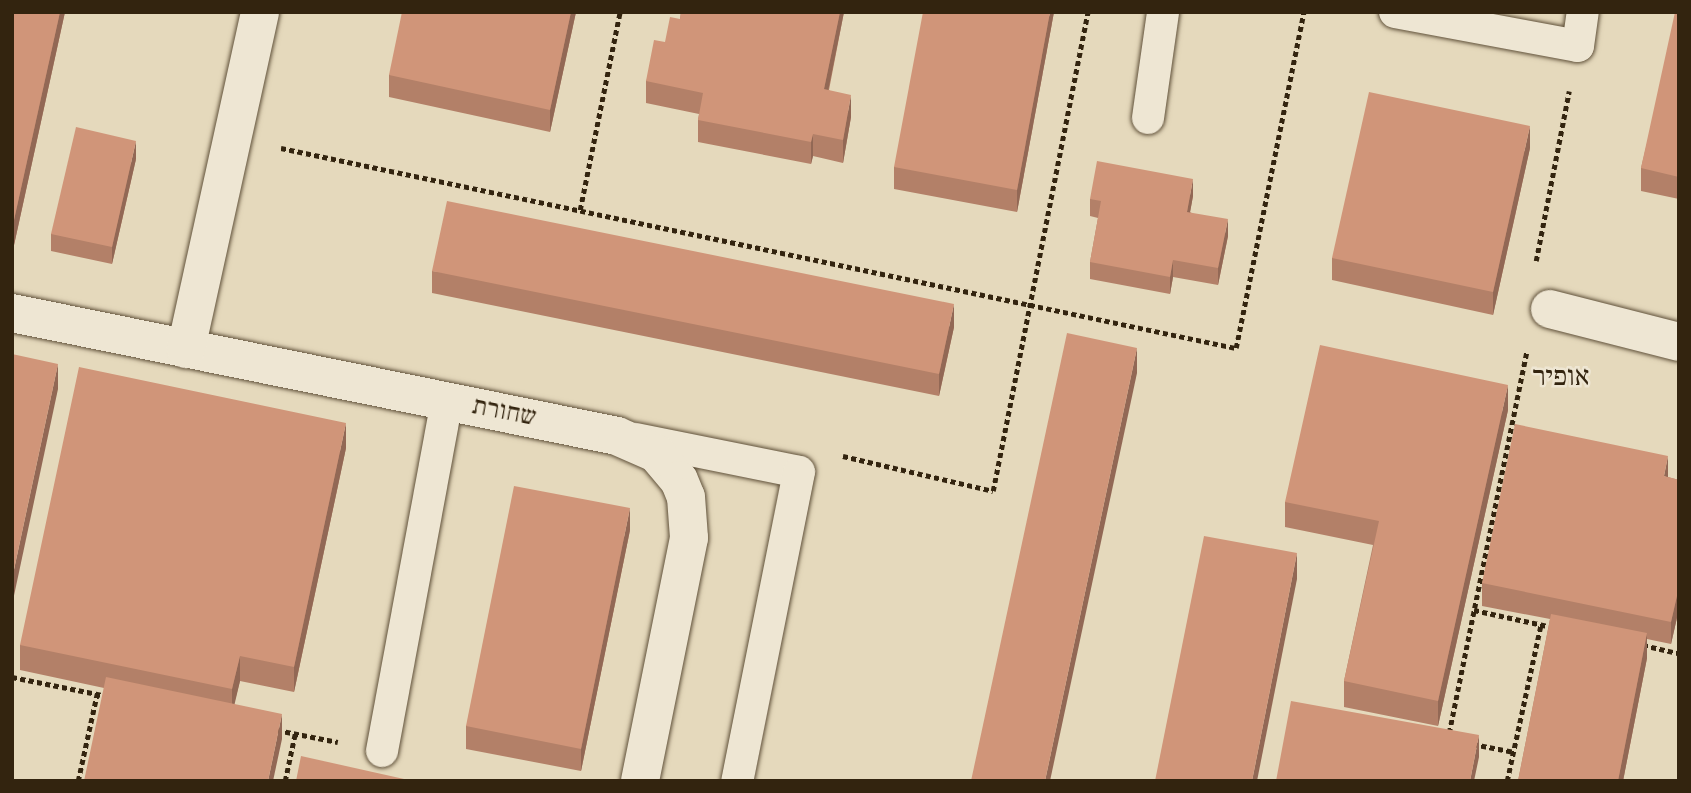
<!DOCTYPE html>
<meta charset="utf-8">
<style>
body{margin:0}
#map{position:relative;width:1691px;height:793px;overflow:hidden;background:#e5d9bc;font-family:"Sorts Mill Goudy","Frank Ruhl Libre",serif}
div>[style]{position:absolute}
.path>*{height:4.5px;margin-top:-2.25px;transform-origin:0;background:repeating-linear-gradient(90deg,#33240f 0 5px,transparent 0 8.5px)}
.roads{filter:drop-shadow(0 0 2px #60513a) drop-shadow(0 0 2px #60513a)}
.service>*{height:32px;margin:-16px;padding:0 16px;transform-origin:16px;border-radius:16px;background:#eee6d3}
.minor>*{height:38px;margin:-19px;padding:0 19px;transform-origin:19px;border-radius:19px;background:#eee6d3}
.wall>*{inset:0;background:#b38068}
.shaded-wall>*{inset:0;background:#926855}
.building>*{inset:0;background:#d09579}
span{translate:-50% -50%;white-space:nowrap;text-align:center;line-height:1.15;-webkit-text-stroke:5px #eee6d3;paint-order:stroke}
.street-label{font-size:26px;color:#33240f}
.neighbourhood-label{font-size:28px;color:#33240f}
.frame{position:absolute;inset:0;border:14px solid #33240f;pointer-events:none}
</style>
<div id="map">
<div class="path">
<i style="left:281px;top:148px;width:976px;rotate:11.83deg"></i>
<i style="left:1236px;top:348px;width:343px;rotate:-78.6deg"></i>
<i style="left:580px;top:210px;width:202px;rotate:-78.6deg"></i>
<i style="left:1536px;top:261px;width:173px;rotate:-79deg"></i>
<i style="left:843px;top:456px;width:154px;rotate:13.1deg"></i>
<i style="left:993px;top:491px;width:488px;rotate:-78.8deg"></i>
<i style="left:1474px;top:610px;width:80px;rotate:12.3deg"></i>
<i style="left:1643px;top:645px;width:37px;rotate:13deg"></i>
<i style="left:12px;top:677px;width:97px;rotate:11.3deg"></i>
<i style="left:277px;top:730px;width:62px;rotate:11.1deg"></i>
<i style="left:1449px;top:733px;width:390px;rotate:-78.5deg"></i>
<i style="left:1473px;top:744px;width:42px;rotate:11deg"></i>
<i style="left:78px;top:781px;width:89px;rotate:-77.7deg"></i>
<i style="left:285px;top:781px;width:48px;rotate:-78deg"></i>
<i style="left:1507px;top:781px;width:161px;rotate:-77.8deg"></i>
</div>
<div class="roads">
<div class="service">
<i style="left:1395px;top:12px;width:186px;rotate:10.5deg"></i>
<i style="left:1578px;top:46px;width:34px;rotate:-82deg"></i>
<i style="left:1148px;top:118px;width:107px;rotate:-81.9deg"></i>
<i style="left:636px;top:439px;width:166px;rotate:11.4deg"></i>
<i style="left:799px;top:472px;width:315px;rotate:101.3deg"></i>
<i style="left:382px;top:751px;width:356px;rotate:-79.5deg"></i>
</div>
<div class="minor">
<i style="left:1550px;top:309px;width:133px;rotate:14.3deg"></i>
<i style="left:12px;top:313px;width:617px;rotate:11.49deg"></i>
<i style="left:617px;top:436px;width:43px;rotate:23.6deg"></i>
<i style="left:656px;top:453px;width:35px;rotate:50deg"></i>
<i style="left:679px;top:480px;width:18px;rotate:68deg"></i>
<i style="left:686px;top:497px;width:41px;rotate:85.8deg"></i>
<i style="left:689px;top:538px;width:248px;rotate:101.4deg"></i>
<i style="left:186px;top:349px;width:345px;rotate:-77.6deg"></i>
</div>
</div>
<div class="wall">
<i style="clip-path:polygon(12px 12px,65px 12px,14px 245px,12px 245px)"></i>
<i style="clip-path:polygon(576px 12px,550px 132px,389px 97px,389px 75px)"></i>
<i style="clip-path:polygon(681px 12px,844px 12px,829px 90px,851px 117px,843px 163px,813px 156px,811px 164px,698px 142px,698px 120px,699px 114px,646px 103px,646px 81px,680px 19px)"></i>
<i style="clip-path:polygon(1054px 12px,1017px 212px,894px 189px,894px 167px)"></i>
<i style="clip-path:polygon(1679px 12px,1679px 199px,1641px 191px,1641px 168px)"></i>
<i style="clip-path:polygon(1530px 148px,1493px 315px,1332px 280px,1332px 258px)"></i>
<i style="clip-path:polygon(136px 159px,112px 264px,51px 251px,51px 234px)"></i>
<i style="clip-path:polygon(1193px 196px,1190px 212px,1228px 236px,1218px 285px,1173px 277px,1170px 294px,1090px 279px,1090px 262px,1098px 218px,1090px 216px,1090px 199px)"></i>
<i style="clip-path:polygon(432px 271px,954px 327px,939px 396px,432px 293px)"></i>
<i style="clip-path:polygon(1508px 410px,1438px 726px,1344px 707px,1344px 681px,1373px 545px,1285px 527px,1285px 502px)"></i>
<i style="clip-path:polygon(346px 448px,294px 692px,240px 681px,234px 704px,282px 739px,104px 688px,20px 670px,20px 645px)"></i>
<i style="clip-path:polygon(1668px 477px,1679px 480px,1679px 609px,1671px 644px,1647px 639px,1647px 658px,1623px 781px,1518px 781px,1550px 619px,1482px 606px,1482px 583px)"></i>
<i style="clip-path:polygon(630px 530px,581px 771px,466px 749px,466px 726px)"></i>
</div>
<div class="shaded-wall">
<i style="clip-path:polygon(60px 12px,65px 12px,14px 245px,14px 220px)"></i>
<i style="clip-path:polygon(571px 12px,576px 12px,550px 132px,550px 110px)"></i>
<i style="clip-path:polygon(840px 12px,844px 12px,824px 111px,824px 89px)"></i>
<i style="clip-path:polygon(1050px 12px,1054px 12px,1017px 212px,1017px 190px)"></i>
<i style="clip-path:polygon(851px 95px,851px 117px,843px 163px,843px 140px)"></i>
<i style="clip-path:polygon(1530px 126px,1530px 148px,1493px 315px,1493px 292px)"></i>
<i style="clip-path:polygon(813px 134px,813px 156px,811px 164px,811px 142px)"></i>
<i style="clip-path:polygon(136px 141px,136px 159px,112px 264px,112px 247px)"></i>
<i style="clip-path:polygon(1193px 179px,1193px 196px,1187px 229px,1187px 212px)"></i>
<i style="clip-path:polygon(1228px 219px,1228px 236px,1218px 285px,1218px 268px)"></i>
<i style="clip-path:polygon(1173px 260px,1173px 277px,1170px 294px,1170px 277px)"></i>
<i style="clip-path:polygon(954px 304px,954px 327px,939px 396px,939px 374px)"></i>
<i style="clip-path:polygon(1137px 348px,1137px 373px,1050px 781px,1045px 781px)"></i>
<i style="clip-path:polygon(58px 364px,58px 389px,12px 605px,12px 579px)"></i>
<i style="clip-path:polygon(1508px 385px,1508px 410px,1438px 726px,1438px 701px)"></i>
<i style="clip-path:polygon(346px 423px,346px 448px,294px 692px,294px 667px)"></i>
<i style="clip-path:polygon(1668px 456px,1668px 478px,1664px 476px)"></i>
<i style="clip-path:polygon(630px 508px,630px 530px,581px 771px,581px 749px)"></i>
<i style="clip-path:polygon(1297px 553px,1297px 579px,1257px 781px,1252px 781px)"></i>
<i style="clip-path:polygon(1679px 587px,1679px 609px,1671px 644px,1671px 622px)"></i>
<i style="clip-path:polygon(1647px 633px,1647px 658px,1623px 781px,1618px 781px)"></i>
<i style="clip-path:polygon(240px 656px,240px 681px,232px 715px,232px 689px)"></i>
<i style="clip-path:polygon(282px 714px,282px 739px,273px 781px,268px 781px)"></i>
<i style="clip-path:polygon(1479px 735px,1479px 757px,1474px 781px,1470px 781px)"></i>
</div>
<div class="building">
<i style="clip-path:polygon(12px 12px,60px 12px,14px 220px,12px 220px)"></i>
<i style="clip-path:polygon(402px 12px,571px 12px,550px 110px,389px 75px)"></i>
<i style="clip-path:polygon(681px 12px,840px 12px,824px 89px,851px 95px,843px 140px,813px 134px,811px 142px,698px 120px,703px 93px,646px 81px,654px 40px,665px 42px,670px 17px,680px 19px)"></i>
<i style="clip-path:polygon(923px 12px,1050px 12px,1017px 190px,894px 167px)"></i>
<i style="clip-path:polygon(1675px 12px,1679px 12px,1679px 177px,1641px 168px)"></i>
<i style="clip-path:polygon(1369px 92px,1530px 126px,1493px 292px,1332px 258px)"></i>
<i style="clip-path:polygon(76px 127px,136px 141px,112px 247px,51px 234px)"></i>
<i style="clip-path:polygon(1097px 161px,1193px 179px,1187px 212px,1228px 219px,1218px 268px,1173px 260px,1170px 277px,1090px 262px,1101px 201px,1090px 199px)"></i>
<i style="clip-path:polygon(447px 201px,954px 304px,939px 374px,432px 271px)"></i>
<i style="clip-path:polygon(1067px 333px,1137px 348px,1045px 781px,971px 781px)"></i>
<i style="clip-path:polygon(1320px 345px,1508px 385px,1438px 701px,1344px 681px,1379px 521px,1285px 502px)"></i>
<i style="clip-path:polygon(12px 354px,58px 364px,12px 579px)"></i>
<i style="clip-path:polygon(79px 367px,346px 423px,294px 667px,240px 656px,232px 689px,20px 645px)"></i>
<i style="clip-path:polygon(1515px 424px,1668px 456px,1664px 476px,1679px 480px,1679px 587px,1671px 622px,1482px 583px)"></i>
<i style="clip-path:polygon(514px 486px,630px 508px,581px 749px,466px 726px)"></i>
<i style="clip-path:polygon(1204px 536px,1297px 553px,1252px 781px,1155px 781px)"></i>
<i style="clip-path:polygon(1551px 614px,1647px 633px,1618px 781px,1518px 781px)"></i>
<i style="clip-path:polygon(106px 677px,282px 714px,268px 781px,84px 781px)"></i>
<i style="clip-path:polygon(1291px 701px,1479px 735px,1470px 781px,1276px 781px)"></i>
<i style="clip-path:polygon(301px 756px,413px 781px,296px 781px)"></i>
</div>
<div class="street-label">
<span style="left:504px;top:413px;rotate:11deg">שחורת</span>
</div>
<div class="neighbourhood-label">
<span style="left:1561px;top:378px">אופיר</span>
</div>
<div class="frame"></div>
</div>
